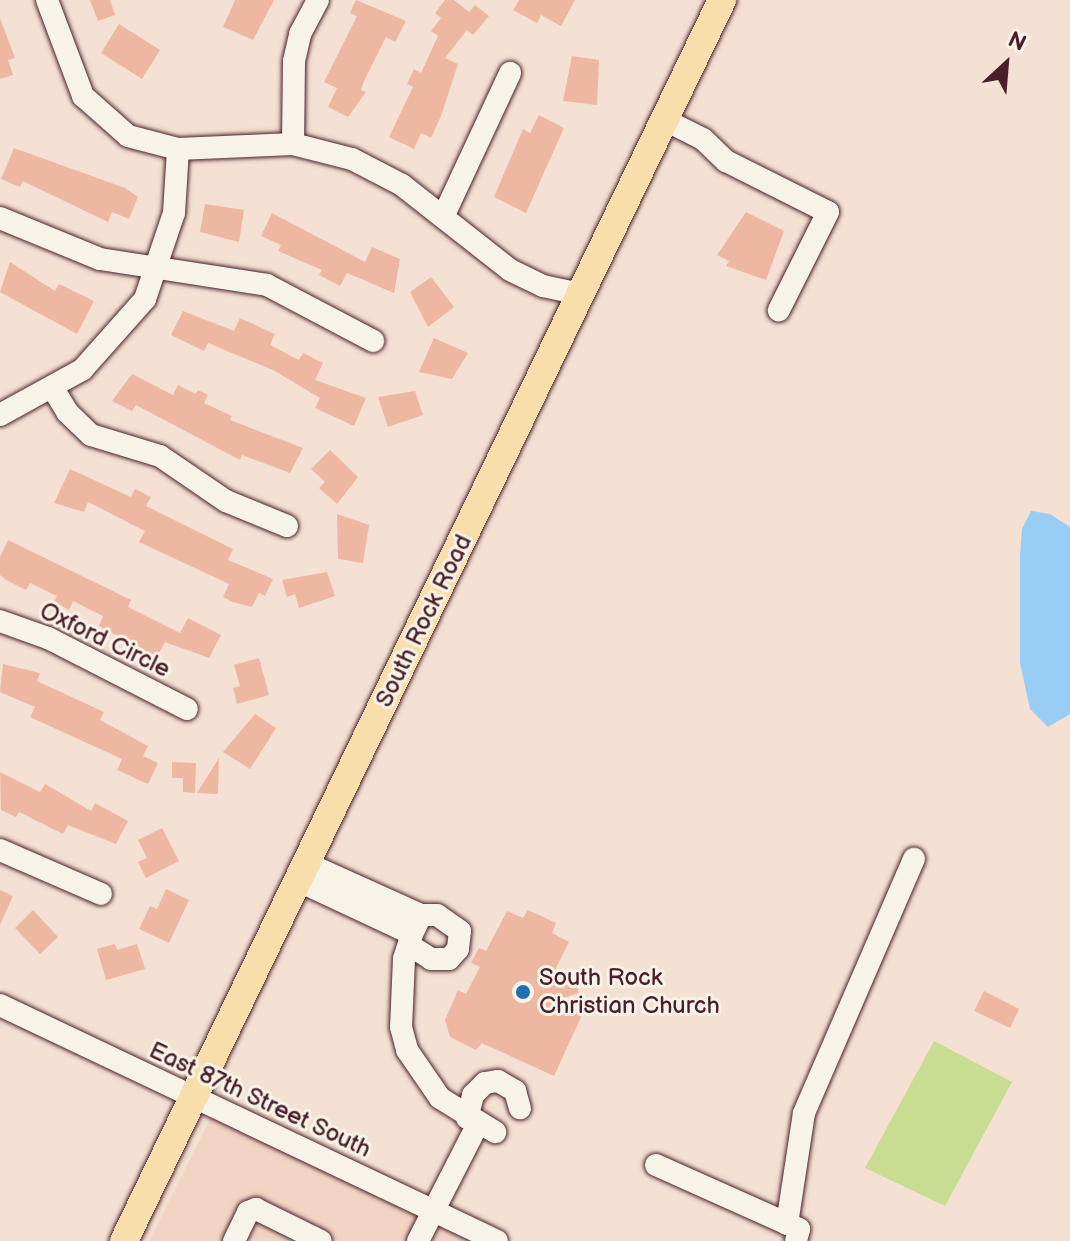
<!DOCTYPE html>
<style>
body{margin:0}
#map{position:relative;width:1070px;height:1241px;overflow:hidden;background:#f4e1d3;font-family:"Balsamiq Sans",sans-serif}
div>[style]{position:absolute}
.built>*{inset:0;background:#f2d4c4}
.green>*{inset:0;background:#c9dd92}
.water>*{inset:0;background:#98cef6}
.building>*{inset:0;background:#eeb7a2}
.roads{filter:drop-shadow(0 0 2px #4a1f2b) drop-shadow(0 0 2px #4a1f2b)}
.minor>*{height:22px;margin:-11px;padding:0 11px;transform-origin:11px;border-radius:11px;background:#f7f3e8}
.major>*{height:28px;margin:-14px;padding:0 14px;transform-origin:14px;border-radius:14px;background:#f8deab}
.dots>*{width:22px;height:22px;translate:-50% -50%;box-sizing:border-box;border:4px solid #f7f3e8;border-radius:50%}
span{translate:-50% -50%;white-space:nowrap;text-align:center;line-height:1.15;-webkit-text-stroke:6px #f7f3e8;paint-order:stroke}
.street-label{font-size:24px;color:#4a1f2b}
.poi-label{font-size:24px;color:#4a1f2b}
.left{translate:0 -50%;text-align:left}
.north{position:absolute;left:966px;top:24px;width:80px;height:80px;-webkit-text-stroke:6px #f7f3e8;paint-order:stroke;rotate:26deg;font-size:22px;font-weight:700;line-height:32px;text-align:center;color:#4a1f2b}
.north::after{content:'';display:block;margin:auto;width:28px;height:36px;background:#4a1f2b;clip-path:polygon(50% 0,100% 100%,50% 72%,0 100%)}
</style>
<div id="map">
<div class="built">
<i style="clip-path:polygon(212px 1115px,481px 1241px,149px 1241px)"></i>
</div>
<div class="green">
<i style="clip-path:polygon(934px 1041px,1012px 1082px,945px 1206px,865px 1168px)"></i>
</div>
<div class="water">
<i style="clip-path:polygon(1031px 511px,1050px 514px,1070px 527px,1070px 714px,1048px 727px,1030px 709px,1020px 663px,1020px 555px,1022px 529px)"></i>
</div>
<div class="building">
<i style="clip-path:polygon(90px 0,110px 0,115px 15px,98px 21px)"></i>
<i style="clip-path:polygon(235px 0,274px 0,253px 40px,223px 27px)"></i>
<i style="clip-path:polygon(356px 0,406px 21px,395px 42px,386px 37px,364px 81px,361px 90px,366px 92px,348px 117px,328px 107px,337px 88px,324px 82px,357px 16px,350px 13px)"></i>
<i style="clip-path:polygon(445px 0,454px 0,469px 12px,475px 5px,489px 16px,473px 35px,467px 30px,445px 58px,458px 64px,441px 116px,431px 138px,421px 133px,414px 149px,389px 137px,413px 87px,407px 84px,414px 69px,421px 73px,438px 36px,431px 31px,441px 18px,435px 13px)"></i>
<i style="clip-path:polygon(519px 0,575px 0,561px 26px,541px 15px,537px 23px,513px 10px)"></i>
<i style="clip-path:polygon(0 18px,15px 58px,8px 60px,13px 75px,0 79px)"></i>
<i style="clip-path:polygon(119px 24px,160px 50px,142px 79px,101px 53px)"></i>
<i style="clip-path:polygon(572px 56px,599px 60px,597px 105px,563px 101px)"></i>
<i style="clip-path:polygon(539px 115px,564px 128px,526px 213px,494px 197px,523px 129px,530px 133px)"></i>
<i style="clip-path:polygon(14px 148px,125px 188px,138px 197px,129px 219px,112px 212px,108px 222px,23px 181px,20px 187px,1px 179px)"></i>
<i style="clip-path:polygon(205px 204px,244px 210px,239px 242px,200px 232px)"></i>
<i style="clip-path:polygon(746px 212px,784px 231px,766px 280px,726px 266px,729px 261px,717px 255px)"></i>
<i style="clip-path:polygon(272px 213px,365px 262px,372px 247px,400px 259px,394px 293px,347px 273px,340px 286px,319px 275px,322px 270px,278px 251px,281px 245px,261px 236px)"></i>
<i style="clip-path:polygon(10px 262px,55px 291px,59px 284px,94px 301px,77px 334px,0 292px)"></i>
<i style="clip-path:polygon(431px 277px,454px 307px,428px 327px,410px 292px)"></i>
<i style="clip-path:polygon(183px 311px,234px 331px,240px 318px,275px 334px,270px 345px,299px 360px,303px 353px,323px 363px,315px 380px,366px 398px,354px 426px,315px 408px,320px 398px,273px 370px,208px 343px,204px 351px,171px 335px)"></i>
<i style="clip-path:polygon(434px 338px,468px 353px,452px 379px,419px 372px)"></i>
<i style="clip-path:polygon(132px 374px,173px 395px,178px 385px,196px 394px,198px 390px,208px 395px,204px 403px,232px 416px,230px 420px,303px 448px,290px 473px,242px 455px,240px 460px,136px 405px,132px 411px,112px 401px)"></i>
<i style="clip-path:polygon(415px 391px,423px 415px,388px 427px,378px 397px)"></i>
<i style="clip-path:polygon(330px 450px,358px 477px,337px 504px,319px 488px,325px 482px,311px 469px)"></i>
<i style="clip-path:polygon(70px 469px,131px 497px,135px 489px,151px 497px,146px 506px,233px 549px,228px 560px,273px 579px,265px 596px,259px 593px,252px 607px,233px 602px,223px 597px,229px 584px,139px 542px,145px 531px,88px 502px,84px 512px,54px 503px)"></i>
<i style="clip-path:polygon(337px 514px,369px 525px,363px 563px,338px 559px)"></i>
<i style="clip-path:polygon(8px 540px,131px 600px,128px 607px,180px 633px,188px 618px,221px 635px,209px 658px,165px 642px,157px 657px,99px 626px,103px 616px,73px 601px,69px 610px,54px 602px,57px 596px,30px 583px,26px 590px,6px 580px,0 575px,0 557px)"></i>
<i style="clip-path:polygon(327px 572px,335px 596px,299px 608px,295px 594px,287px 597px,282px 580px)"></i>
<i style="clip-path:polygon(259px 658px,269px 695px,237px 704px,233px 688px,240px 686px,234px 665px)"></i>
<i style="clip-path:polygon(3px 664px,40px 673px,37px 681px,104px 712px,100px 720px,148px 746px,143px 756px,158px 763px,148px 784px,117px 770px,122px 759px,30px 717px,35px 707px,0 692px)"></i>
<i style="clip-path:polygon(255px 714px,276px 728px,250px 769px,223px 752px)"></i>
<i style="clip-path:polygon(219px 758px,218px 794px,197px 793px)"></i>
<i style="clip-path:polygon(172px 762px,196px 763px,195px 793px,183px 792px,183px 778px,172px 778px)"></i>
<i style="clip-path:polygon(0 772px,40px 792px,45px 784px,91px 811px,95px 803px,128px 821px,116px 844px,68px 825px,63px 834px,19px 812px,16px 817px,1px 810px)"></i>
<i style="clip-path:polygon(162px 828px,179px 861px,146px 878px,138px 862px,147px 858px,138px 840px)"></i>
<i style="clip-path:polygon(166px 889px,189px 900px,169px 943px,139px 929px,150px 906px,157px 909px)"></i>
<i style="clip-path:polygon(0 890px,13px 896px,0 925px)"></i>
<i style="clip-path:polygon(33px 910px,58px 937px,40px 954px,15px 928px)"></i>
<i style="clip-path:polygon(528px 910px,556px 923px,552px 933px,569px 942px,550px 980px,573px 976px,579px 993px,554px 1001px,582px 1015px,554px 1076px,482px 1043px,476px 1050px,450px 1037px,445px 1020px,458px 990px,466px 994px,480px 967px,471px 963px,479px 948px,486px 951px,507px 911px,523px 918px)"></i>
<i style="clip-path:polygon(115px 944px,117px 950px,137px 944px,145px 969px,106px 980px,97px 949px)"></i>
<i style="clip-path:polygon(984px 991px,1019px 1009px,1010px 1028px,974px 1011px)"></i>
</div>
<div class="roads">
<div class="minor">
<i style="left:47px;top:0;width:103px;rotate:69.4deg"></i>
<i style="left:83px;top:96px;width:60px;rotate:41.6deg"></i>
<i style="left:128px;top:136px;width:52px;rotate:14.6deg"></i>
<i style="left:178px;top:149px;width:115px;rotate:-2.5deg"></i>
<i style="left:293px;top:144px;width:61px;rotate:14.3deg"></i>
<i style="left:352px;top:159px;width:56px;rotate:27.5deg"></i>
<i style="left:402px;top:185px;width:137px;rotate:38.2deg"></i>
<i style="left:510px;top:270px;width:37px;rotate:26deg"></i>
<i style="left:543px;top:286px;width:38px;rotate:12deg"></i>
<i style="left:665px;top:120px;width:42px;rotate:26.6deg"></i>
<i style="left:703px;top:139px;width:32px;rotate:44deg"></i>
<i style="left:726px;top:161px;width:114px;rotate:26.6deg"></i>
<i style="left:828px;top:212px;width:110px;rotate:116.6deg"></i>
<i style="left:293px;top:144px;width:83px;rotate:-89.3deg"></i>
<i style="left:294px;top:61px;width:28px;rotate:-77deg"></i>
<i style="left:300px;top:34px;width:38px;rotate:-62deg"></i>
<i style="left:443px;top:217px;width:159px;rotate:-65deg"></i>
<i style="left:0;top:218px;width:108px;rotate:22.3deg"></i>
<i style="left:100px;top:259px;width:169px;rotate:8.8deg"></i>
<i style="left:267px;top:285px;width:120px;rotate:27.8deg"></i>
<i style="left:54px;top:390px;width:26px;rotate:59deg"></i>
<i style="left:67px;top:412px;width:33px;rotate:44deg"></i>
<i style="left:91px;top:435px;width:72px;rotate:16.9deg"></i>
<i style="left:160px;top:456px;width:80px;rotate:34.3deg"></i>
<i style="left:226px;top:501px;width:66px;rotate:22.3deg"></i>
<i style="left:0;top:415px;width:94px;rotate:-28.8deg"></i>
<i style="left:82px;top:370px;width:95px;rotate:-48.4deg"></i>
<i style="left:145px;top:299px;width:91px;rotate:-71.4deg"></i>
<i style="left:174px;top:213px;width:64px;rotate:-86.4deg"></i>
<i style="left:0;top:621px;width:51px;rotate:19.5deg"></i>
<i style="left:48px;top:638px;width:156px;rotate:27.1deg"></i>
<i style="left:0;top:850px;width:110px;rotate:23.5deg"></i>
<i style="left:308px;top:864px;width:124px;rotate:24.3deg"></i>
<i style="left:299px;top:881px;width:125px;rotate:25.1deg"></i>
<i style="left:409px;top:945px;width:26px;rotate:32deg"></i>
<i style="left:431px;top:959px;width:18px"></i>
<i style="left:449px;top:959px;width:13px;rotate:-48deg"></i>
<i style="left:458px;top:949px;width:18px;rotate:-84deg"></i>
<i style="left:460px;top:931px;width:28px;rotate:-145deg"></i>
<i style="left:437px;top:915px;width:16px;rotate:180deg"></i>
<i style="left:421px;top:915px;width:21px;rotate:115deg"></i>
<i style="left:412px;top:934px;width:26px;rotate:108deg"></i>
<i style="left:404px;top:959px;width:68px;rotate:92.5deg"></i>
<i style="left:401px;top:1027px;width:24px;rotate:75deg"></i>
<i style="left:407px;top:1050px;width:58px;rotate:55.5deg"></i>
<i style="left:440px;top:1098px;width:65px;rotate:31.7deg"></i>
<i style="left:0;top:1005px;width:550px;rotate:25.4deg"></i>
<i style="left:467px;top:1118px;width:24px;rotate:-75deg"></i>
<i style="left:473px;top:1095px;width:17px;rotate:-45deg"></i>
<i style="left:485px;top:1083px;width:13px;rotate:-9deg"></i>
<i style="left:498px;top:1081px;width:20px;rotate:30deg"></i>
<i style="left:515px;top:1091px;width:18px;rotate:74deg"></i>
<i style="left:656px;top:1165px;width:157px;rotate:24.1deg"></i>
<i style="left:799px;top:1229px;width:12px;rotate:104deg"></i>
<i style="left:787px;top:1224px;width:112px;rotate:-81.3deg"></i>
<i style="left:804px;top:1113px;width:277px;rotate:-66.6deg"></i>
<i style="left:234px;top:1241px;width:32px;rotate:-64deg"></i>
<i style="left:248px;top:1212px;width:9px;rotate:-21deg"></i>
<i style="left:256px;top:1209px;width:72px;rotate:26.2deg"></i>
<i style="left:418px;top:1241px;width:131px;rotate:-62.9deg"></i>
</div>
<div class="major">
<i style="left:124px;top:1241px;width:1378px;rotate:-64.27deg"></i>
</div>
</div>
<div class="dots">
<i style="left:523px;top:992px;background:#1f6fb2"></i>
</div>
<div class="street-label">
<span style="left:424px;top:621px;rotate:-64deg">South Rock Road</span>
<span style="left:105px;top:640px;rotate:26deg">Oxford Circle</span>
<span style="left:260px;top:1100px;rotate:25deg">East 87th Street South</span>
</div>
<div class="poi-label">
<span class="left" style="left:539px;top:992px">South Rock<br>Christian Church</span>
</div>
<div class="north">N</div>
</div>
